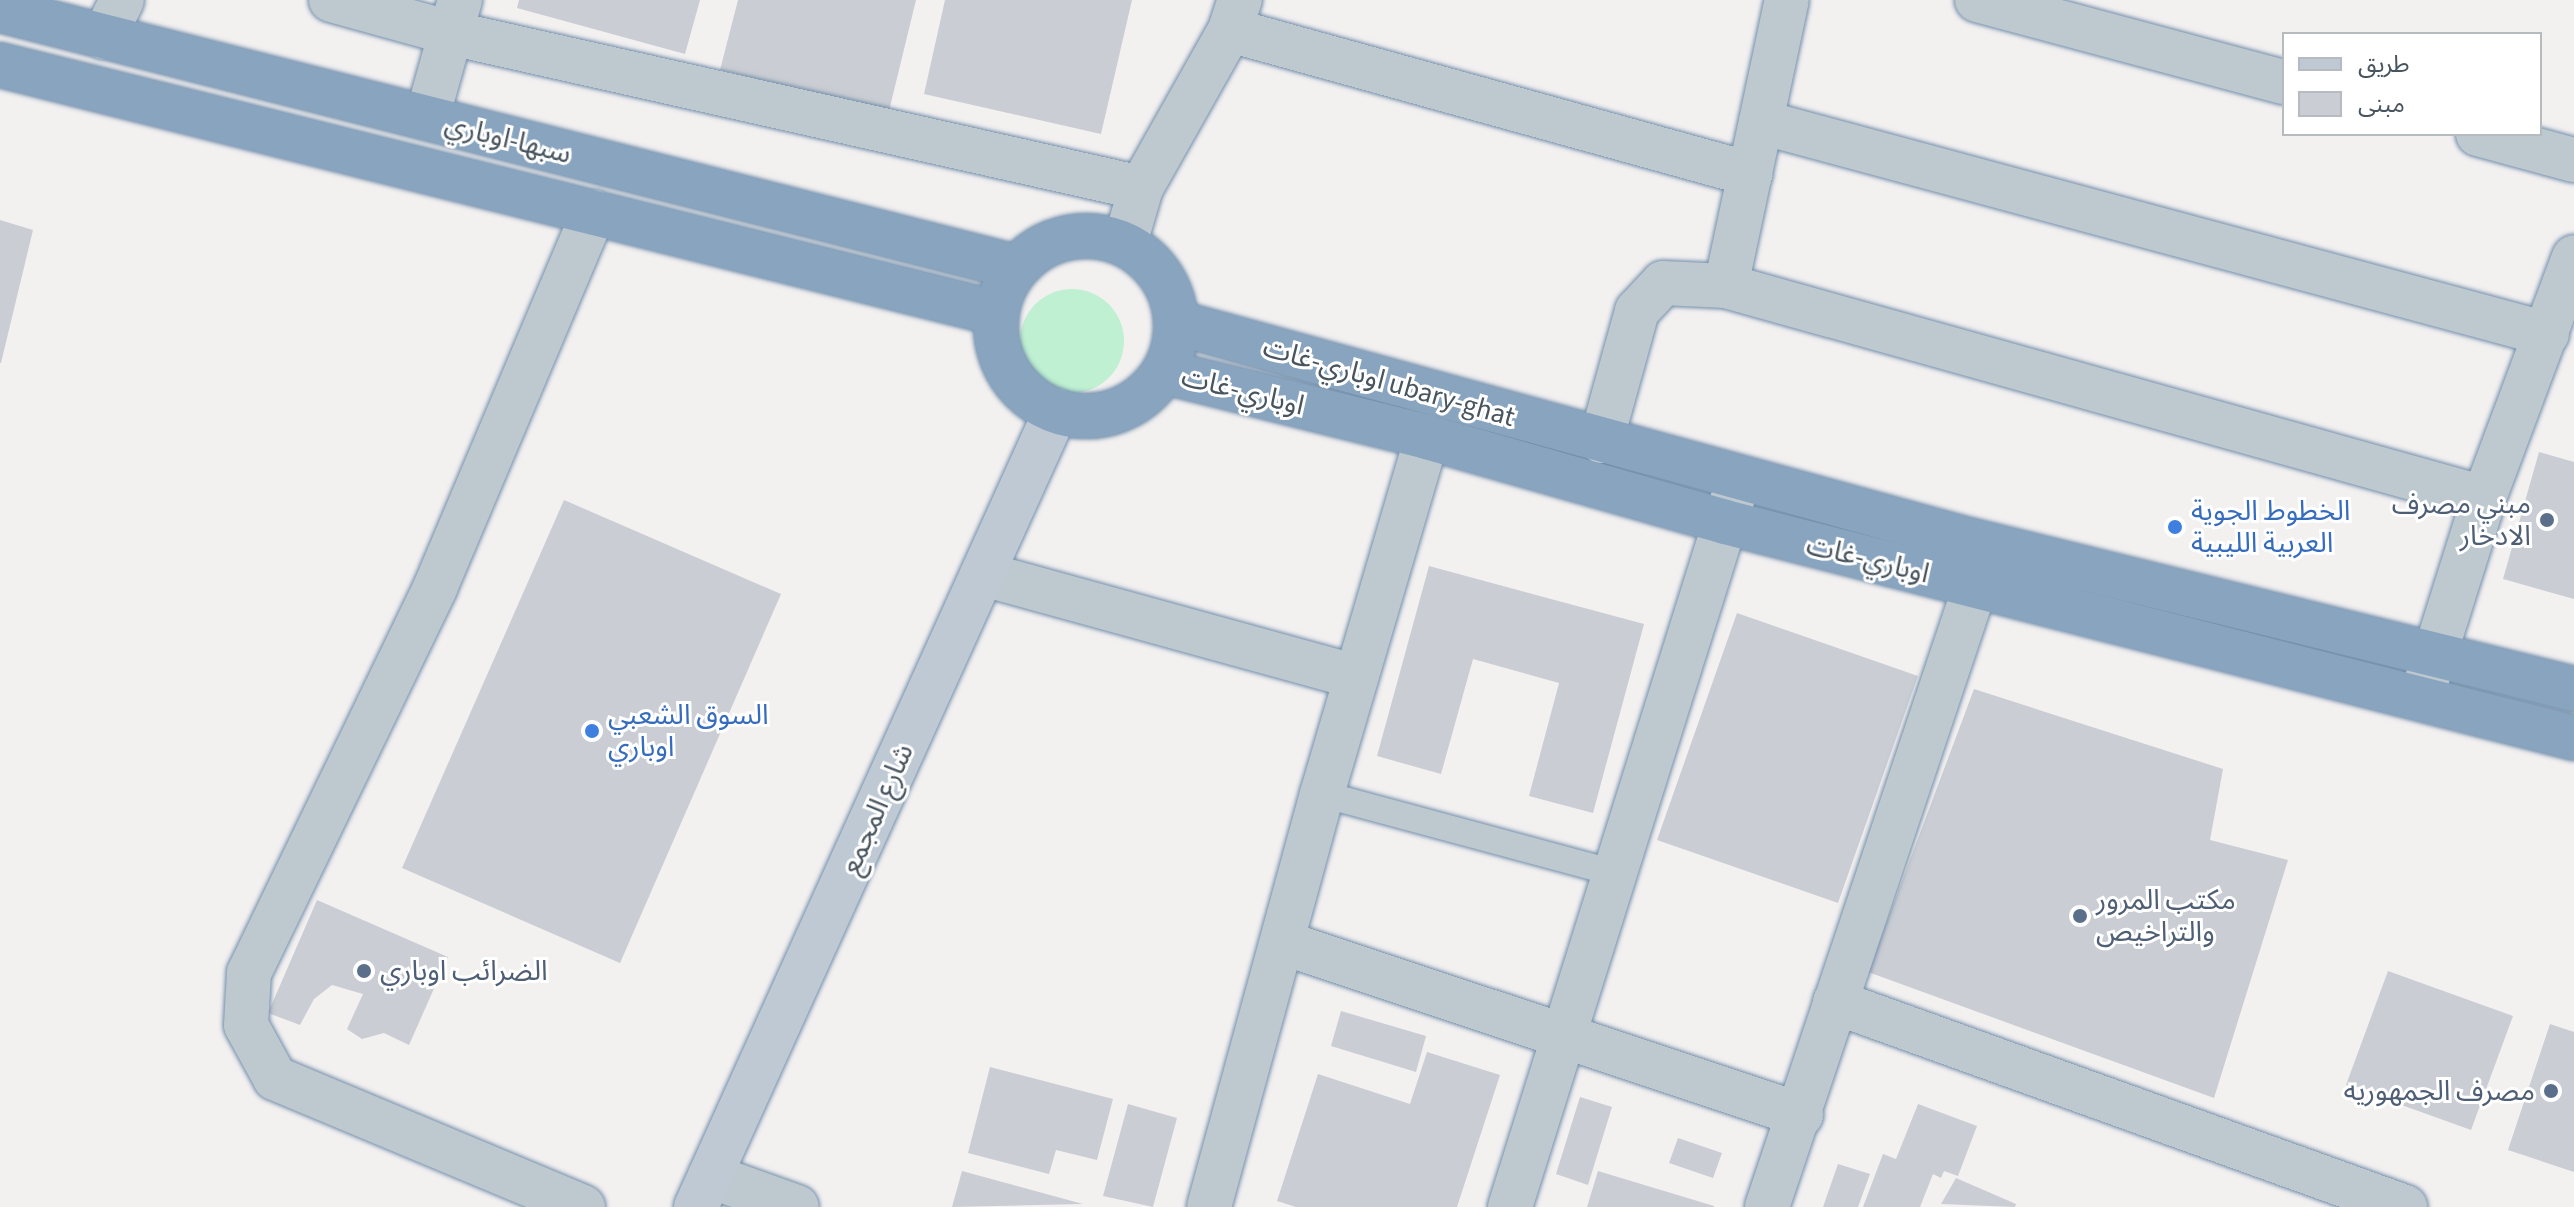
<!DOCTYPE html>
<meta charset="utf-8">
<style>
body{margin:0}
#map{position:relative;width:2574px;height:1207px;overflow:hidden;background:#f3f0f0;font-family:"Source Sans 3","Noto Sans Arabic",sans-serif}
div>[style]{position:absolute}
.green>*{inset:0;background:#bff0d1}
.round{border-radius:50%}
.building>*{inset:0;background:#cacdd3}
.roads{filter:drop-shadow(0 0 2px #738fab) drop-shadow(0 0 2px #738fab)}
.lane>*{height:26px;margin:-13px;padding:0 13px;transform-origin:13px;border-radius:13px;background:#bec8cf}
.street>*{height:44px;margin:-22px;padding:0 22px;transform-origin:22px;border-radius:22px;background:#bec8cf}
.secondary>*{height:44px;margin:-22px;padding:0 22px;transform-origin:22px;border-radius:22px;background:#bec9d4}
.highway>*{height:44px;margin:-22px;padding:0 22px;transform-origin:22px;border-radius:22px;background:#88a4bf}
.highway>.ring{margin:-22px;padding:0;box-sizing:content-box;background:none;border:44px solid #88a4bf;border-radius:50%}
.dots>*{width:22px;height:22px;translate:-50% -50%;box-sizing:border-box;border:4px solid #fff;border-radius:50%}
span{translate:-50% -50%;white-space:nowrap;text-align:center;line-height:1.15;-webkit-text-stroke:6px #fff;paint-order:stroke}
.street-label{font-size:28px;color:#48545e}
.service-label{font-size:28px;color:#4e5e75}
.right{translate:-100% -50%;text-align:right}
.left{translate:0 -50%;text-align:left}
.shop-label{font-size:28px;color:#366cbe}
.legend{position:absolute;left:2282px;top:32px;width:260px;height:104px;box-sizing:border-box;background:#fff;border:2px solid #b6bbbf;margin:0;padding:10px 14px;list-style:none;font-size:24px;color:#48545e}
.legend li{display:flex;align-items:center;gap:16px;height:40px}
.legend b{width:40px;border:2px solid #b6bbbf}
</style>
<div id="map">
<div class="green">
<i class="round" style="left:1020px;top:289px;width:104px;height:104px"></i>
</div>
<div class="building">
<i style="clip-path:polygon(519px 0,700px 0,685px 54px,517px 8px)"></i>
<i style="clip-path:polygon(738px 0,916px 0,889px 111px,720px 70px)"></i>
<i style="clip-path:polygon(945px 0,1132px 0,1101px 134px,924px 94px)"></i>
<i style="clip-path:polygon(0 220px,33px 230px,1px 363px,0 363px)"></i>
<i style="clip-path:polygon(2539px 452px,2574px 462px,2574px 599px,2503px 579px)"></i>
<i style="clip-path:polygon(564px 500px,781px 594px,620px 963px,402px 868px)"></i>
<i style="clip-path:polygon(1429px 566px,1644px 624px,1593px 813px,1529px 796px,1559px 683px,1473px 659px,1441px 774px,1377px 756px)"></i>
<i style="clip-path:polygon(1737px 613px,1918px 676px,1838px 903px,1657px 840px)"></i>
<i style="clip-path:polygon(1974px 689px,2223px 769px,2210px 840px,2288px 860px,2214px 1098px,1868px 972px)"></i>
<i style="clip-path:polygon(317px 900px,448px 957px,409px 1045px,384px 1033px,362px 1039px,347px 1029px,363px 994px,332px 985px,314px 999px,300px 1025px,268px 1013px)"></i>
<i style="clip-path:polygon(2388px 971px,2513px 1016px,2471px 1130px,2346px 1085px)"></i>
<i style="clip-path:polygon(1341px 1011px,1426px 1036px,1416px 1072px,1331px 1046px)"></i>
<i style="clip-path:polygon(2550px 1024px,2574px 1032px,2574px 1172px,2508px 1150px)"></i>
<i style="clip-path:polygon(1427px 1052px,1500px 1075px,1457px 1207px,1296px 1207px,1277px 1201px,1318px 1074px,1410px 1104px)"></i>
<i style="clip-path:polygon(990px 1067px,1113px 1099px,1097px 1160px,1056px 1150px,1049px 1174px,968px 1153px)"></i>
<i style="clip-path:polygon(1580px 1097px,1612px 1107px,1588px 1185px,1556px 1174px)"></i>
<i style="clip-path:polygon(1128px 1104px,1177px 1118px,1153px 1207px,1103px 1196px)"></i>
<i style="clip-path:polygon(1918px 1104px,1977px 1126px,1958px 1176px,1944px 1171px,1941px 1178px,1933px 1174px,1920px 1207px,1863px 1207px,1883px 1154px,1896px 1159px)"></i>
<i style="clip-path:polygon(1678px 1138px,1722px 1153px,1713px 1178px,1669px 1163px)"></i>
<i style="clip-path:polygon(1838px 1164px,1870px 1174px,1858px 1207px,1823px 1207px)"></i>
<i style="clip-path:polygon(962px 1171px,1083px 1204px,952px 1207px)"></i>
<i style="clip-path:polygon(1598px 1171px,1714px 1206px,1714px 1207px,1587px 1207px)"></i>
<i style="clip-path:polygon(1956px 1178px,2016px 1204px,2015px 1207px,1941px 1204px)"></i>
</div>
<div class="roads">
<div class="lane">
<i style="left:1322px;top:794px;width:299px;rotate:15.1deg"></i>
</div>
<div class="street">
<i style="left:331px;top:0;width:124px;rotate:15.4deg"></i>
<i style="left:451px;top:33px;width:707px;rotate:12.66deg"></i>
<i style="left:1977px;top:0;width:318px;rotate:15deg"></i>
<i style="left:1230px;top:30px;width:540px;rotate:15.48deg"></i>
<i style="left:104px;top:37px;width:41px;rotate:-64.1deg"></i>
<i style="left:427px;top:118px;width:123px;rotate:-74.4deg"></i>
<i style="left:1761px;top:122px;width:814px;rotate:15.09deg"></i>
<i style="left:2478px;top:134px;width:99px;rotate:15.2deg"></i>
<i style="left:1125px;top:243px;width:57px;rotate:-73.8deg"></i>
<i style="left:1141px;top:188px;width:181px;rotate:-60.6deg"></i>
<i style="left:1230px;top:30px;width:32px;rotate:-72deg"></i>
<i style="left:1726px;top:286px;width:292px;rotate:-78deg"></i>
<i style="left:1601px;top:441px;width:135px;rotate:-74.5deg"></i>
<i style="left:1637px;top:311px;width:38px;rotate:-47deg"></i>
<i style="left:1663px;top:283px;width:63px;rotate:2.7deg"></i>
<i style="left:1726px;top:286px;width:787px;rotate:15.63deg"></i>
<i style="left:983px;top:574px;width:387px;rotate:15.4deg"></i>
<i style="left:2423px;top:692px;width:203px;rotate:-72.5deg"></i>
<i style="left:2484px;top:498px;width:257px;rotate:-69.5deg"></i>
<i style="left:1284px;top:943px;width:545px;rotate:18.4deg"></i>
<i style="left:1835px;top:1002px;width:606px;rotate:19.78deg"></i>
<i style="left:710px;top:1176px;width:92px;rotate:19.6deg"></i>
<i style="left:583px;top:1207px;width:334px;rotate:-157.3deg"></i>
<i style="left:275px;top:1078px;width:60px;rotate:-118.7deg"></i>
<i style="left:246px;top:1025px;width:52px;rotate:-86.7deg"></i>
<i style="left:249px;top:973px;width:428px;rotate:-64.2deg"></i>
<i style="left:435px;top:588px;width:408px;rotate:-67.1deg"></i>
<i style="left:1209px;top:1207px;width:428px;rotate:-74.7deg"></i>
<i style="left:1322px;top:794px;width:372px;rotate:-73.6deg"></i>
<i style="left:1510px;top:1207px;width:764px;rotate:-72.56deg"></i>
<i style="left:1767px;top:1207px;width:654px;rotate:-71.45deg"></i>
</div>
<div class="secondary">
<i style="left:696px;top:1207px;width:874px;rotate:-65.66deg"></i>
</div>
<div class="highway">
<i style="left:0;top:10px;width:1048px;rotate:14.2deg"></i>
<i style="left:0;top:65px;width:1026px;rotate:13.98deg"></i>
<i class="ring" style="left:996px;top:236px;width:136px;height:136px"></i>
<i style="left:1178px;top:323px;width:808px;rotate:15.36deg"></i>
<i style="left:1957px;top:537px;width:635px;rotate:13.84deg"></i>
<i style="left:1165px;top:372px;width:270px;rotate:13.9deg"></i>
<i style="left:1427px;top:437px;width:310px;rotate:15.9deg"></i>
<i style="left:1725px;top:522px;width:876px;rotate:14.27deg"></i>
</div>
</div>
<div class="dots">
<i style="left:2547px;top:520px;background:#5c6f8a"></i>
<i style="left:2175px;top:527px;background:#3f7fe0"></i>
<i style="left:592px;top:731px;background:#3f7fe0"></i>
<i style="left:2080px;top:916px;background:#5c6f8a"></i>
<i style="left:364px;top:971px;background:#5c6f8a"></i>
<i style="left:2551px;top:1091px;background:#5c6f8a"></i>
</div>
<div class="street-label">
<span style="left:508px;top:139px;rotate:14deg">سبها-اوباري</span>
<span style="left:1389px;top:382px;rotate:16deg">اوباري-غات ubary-ghat</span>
<span style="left:1243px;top:391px;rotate:14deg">اوباري-غات</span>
<span style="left:1868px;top:559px;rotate:14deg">اوباري-غات</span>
<span style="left:877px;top:809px;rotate:-66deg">شارع المجمع</span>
</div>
<div class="service-label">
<span class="right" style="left:2531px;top:520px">مبني مصرف<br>الادخار</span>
<span class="left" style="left:2096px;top:916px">مكتب المرور<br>والتراخيص</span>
<span class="left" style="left:380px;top:971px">الضرائب اوباري</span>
<span class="right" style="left:2535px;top:1091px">مصرف الجمهوريه</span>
</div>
<div class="shop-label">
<span class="left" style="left:2191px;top:527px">الخطوط الجوية<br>العربية الليبية</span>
<span class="left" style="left:608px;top:731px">السوق الشعبي<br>اوباري</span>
</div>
<ul class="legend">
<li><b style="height:10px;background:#bec9d4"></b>طريق</li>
<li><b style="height:22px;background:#cacdd3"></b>مبنى</li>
</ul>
</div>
